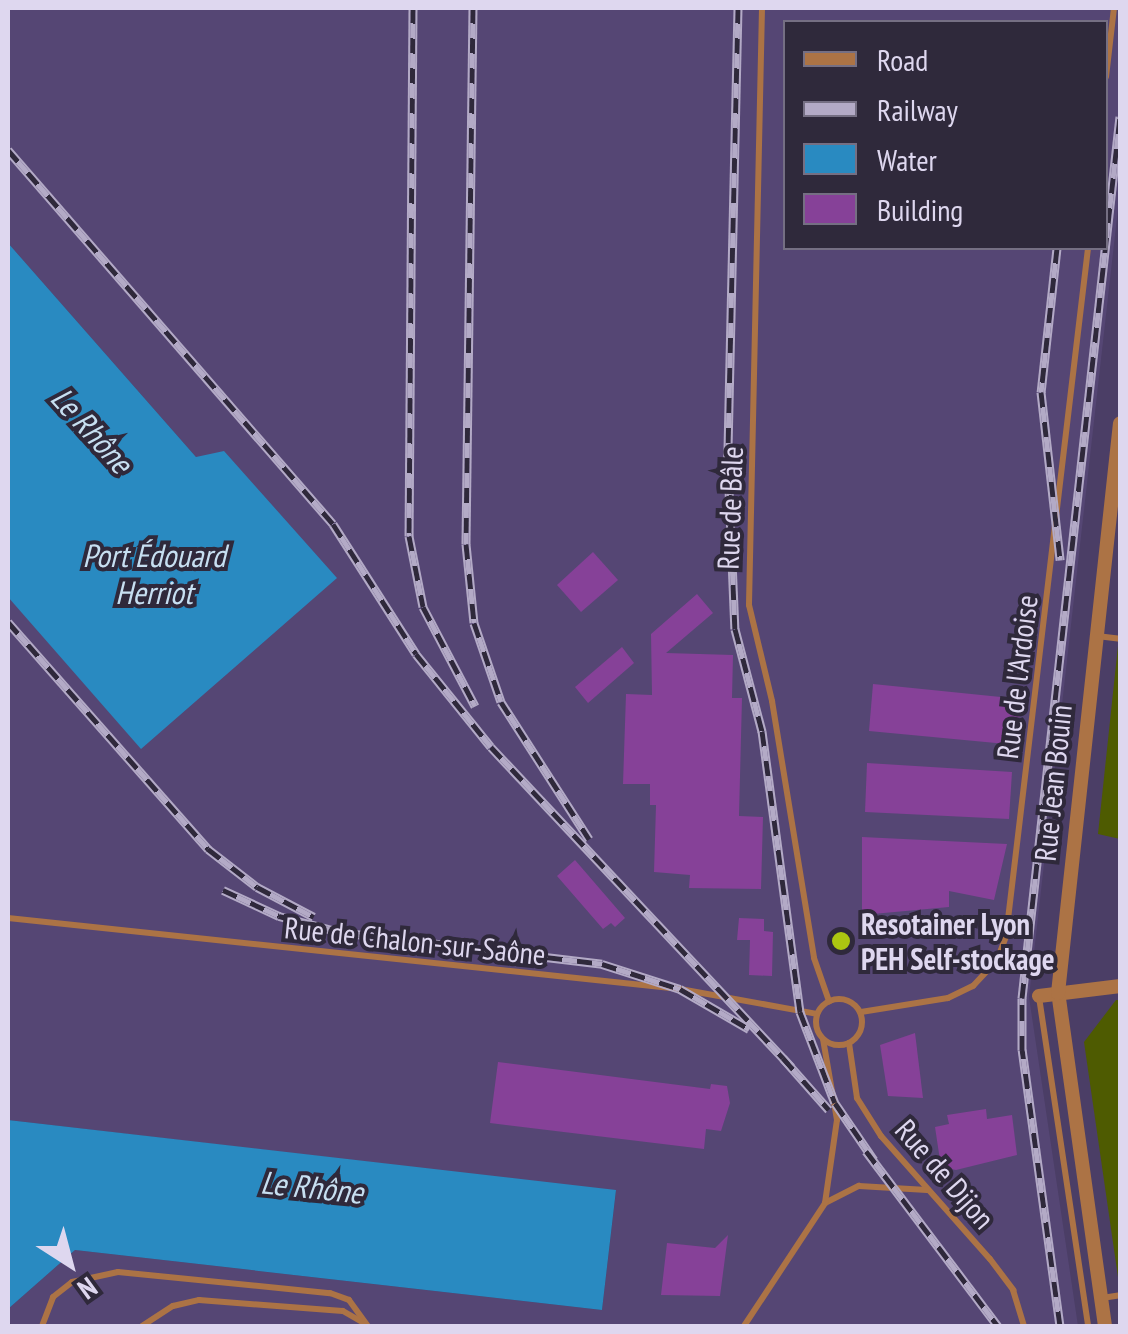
<!DOCTYPE html>
<meta charset="utf-8">
<style>
body{margin:0}
#map{position:relative;width:1128px;height:1334px;overflow:hidden;background:#4b3e66;font-family:"PT Sans Narrow",sans-serif}
div>[style]{position:absolute}
.built>*{inset:0;background:#554674}
.green>*{inset:0;background:#4e5b01}
.water>*{inset:0;background:#298ac1}
.building>*{inset:0;background:#864198}
.lane>*{height:6px;margin:-3px;padding:0 3px;transform-origin:3px;border-radius:3px;background:#ac7345}
.lane>.ring{margin:-3px;padding:0;box-sizing:content-box;background:none;border:6px solid #ac7345;border-radius:50%}
.street>*{height:14px;margin:-7px;padding:0 7px;transform-origin:7px;border-radius:7px;background:#ac7345}
.rail>*{height:9px;margin-top:-4.5px;transform-origin:0;background:repeating-linear-gradient(90deg,#2f293b 0 15px,#b3aac6 0 30px);box-sizing:border-box;border-block:2px solid #b3aac6}
.dots>*{width:28px;height:28px;translate:-50% -50%;box-sizing:border-box;border:5px solid #2f293b;border-radius:50%}
span{translate:-50% -50%;white-space:nowrap;text-align:center;line-height:1.15;-webkit-text-stroke:8px #2f293b;paint-order:stroke}
.street-label{font-size:30px;color:#ded7ef}
.poi-label{font-size:30px;color:#ded7ef;font-weight:700}
.left{translate:0 -50%;text-align:left}
.water-label{font-size:32px;color:#c7dff1;font-style:italic}
.frame{position:absolute;inset:0;border:10px solid #ded7ef;pointer-events:none}
.legend{position:absolute;left:783px;top:20px;width:325px;height:230px;box-sizing:border-box;background:#2f293b;border:2px solid #756f83;margin:0;padding:12px 18px;list-style:none;font-size:30px;color:#ded7ef}
.legend li{display:flex;align-items:center;gap:20px;height:50px}
.legend b{width:50px;border:2px solid #756f83}
.north{position:absolute;left:20px;top:1214px;width:100px;height:100px;-webkit-text-stroke:8px #2f293b;paint-order:stroke;rotate:144deg;font-size:28px;font-weight:700;line-height:40px;text-align:center;color:#ded7ef}
.north::after{content:'';display:block;margin:auto;width:35px;height:45px;background:#ded7ef;clip-path:polygon(50% 0,100% 100%,50% 72%,0 100%)}
</style>
<div id="map">
<div class="built">
<i style="clip-path:polygon(evenodd,8px 8px,1120px 8px,1120px 191px,1029px 997px,1078px 1326px,13px 1326px,8px 1321px,8px 1309px,75px 1250px,602px 1310px,616px 1191px,8px 1120px,8px 597px,196px 457px,8px 243px,8px 8px,786px 22px,1106px 22px,1106px 248px,786px 248px,786px 22px)"></i>
</div>
<div class="green">
<i style="clip-path:polygon(1120px 627px,1120px 839px,1098px 834px)"></i>
<i style="clip-path:polygon(1116px 1000px,1120px 1000px,1120px 1291px,1084px 1042px)"></i>
</div>
<div class="water">
<i style="clip-path:polygon(8px 243px,196px 457px,224px 451px,337px 578px,141px 749px,8px 597px)"></i>
<i style="clip-path:polygon(8px 1120px,616px 1190px,602px 1310px,75px 1250px,8px 1309px)"></i>
</div>
<div class="building">
<i style="clip-path:polygon(593px 552px,618px 580px,581px 612px,557px 585px)"></i>
<i style="clip-path:polygon(697px 594px,713px 613px,666px 653px,733px 655px,732px 698px,742px 698px,739px 816px,763px 817px,761px 889px,689px 888px,690px 875px,654px 872px,656px 805px,650px 805px,650px 784px,623px 784px,626px 694px,652px 695px,651px 634px)"></i>
<i style="clip-path:polygon(622px 647px,634px 663px,588px 703px,575px 687px)"></i>
<i style="clip-path:polygon(873px 684px,1021px 699px,1017px 745px,869px 731px)"></i>
<i style="clip-path:polygon(867px 763px,1012px 772px,1009px 819px,865px 812px)"></i>
<i style="clip-path:polygon(862px 837px,1007px 844px,994px 900px,949px 891px,949px 907px,862px 915px)"></i>
<i style="clip-path:polygon(575px 860px,625px 918px,615px 927px,611px 923px,603px 929px,557px 876px)"></i>
<i style="clip-path:polygon(739px 918px,764px 919px,764px 931px,773px 932px,772px 976px,749px 975px,750px 940px,737px 940px)"></i>
<i style="clip-path:polygon(915px 1033px,923px 1098px,888px 1096px,880px 1045px)"></i>
<i style="clip-path:polygon(498px 1062px,710px 1089px,711px 1084px,727px 1086px,730px 1103px,721px 1131px,706px 1129px,704px 1149px,490px 1123px)"></i>
<i style="clip-path:polygon(986px 1109px,987px 1119px,1012px 1115px,1017px 1155px,956px 1170px,941px 1167px,935px 1127px,949px 1124px,947px 1115px)"></i>
<i style="clip-path:polygon(728px 1235px,720px 1296px,661px 1295px,667px 1243px,715px 1248px)"></i>
</div>
<div class="lane">
<i style="left:762px;top:8px;width:597px;rotate:91.25deg"></i>
<i style="left:749px;top:605px;width:99px;rotate:76.5deg"></i>
<i style="left:772px;top:701px;width:260px;rotate:80.7deg"></i>
<i style="left:814px;top:958px;width:46px;rotate:70.8deg"></i>
<i style="left:1106px;top:77px;width:69px;rotate:-83.4deg"></i>
<i style="left:1097px;top:636px;width:23px;rotate:7deg"></i>
<i style="left:8px;top:918px;width:676px;rotate:6.03deg"></i>
<i style="left:680px;top:989px;width:139px;rotate:10.3deg"></i>
<i style="left:1039px;top:997px;width:333px;rotate:81.5deg"></i>
<i class="ring" style="left:816px;top:999px;width:40px;height:40px"></i>
<i style="left:861px;top:1012px;width:88px;rotate:-9.1deg"></i>
<i style="left:948px;top:998px;width:28px;rotate:-26deg"></i>
<i style="left:973px;top:986px;width:35px;rotate:-47deg"></i>
<i style="left:997px;top:960px;width:26px;rotate:-69deg"></i>
<i style="left:1006px;top:936px;width:693px;rotate:-83.2deg"></i>
<i style="left:849px;top:1043px;width:56px;rotate:81.7deg"></i>
<i style="left:857px;top:1098px;width:45px;rotate:57.7deg"></i>
<i style="left:881px;top:1136px;width:164px;rotate:48.5deg"></i>
<i style="left:990px;top:1259px;width:39px;rotate:53deg"></i>
<i style="left:1013px;top:1290px;width:38px;rotate:73deg"></i>
<i style="left:825px;top:1203px;width:38px;rotate:-27deg"></i>
<i style="left:859px;top:1186px;width:68px;rotate:3.4deg"></i>
<i style="left:1102px;top:1298px;width:18px;rotate:-9deg"></i>
<i style="left:42px;top:1326px;width:31px;rotate:-69deg"></i>
<i style="left:53px;top:1297px;width:24px;rotate:-38deg"></i>
<i style="left:72px;top:1282px;width:47px;rotate:-12.3deg"></i>
<i style="left:118px;top:1272px;width:213px;rotate:5.7deg"></i>
<i style="left:330px;top:1293px;width:20px;rotate:20deg"></i>
<i style="left:349px;top:1300px;width:32px;rotate:54deg"></i>
<i style="left:142px;top:1326px;width:37px;rotate:-33deg"></i>
<i style="left:173px;top:1306px;width:27px;rotate:-13deg"></i>
<i style="left:199px;top:1300px;width:144px;rotate:4.4deg"></i>
<i style="left:343px;top:1311px;width:24px;rotate:30deg"></i>
<i style="left:744px;top:1326px;width:147px;rotate:-56.6deg"></i>
<i style="left:825px;top:1203px;width:84px;rotate:-81.8deg"></i>
<i style="left:837px;top:1120px;width:82px;rotate:-99.8deg"></i>
</div>
<div class="street">
<i style="left:1039px;top:996px;width:82px;rotate:-7deg"></i>
<i style="left:1105px;top:1326px;width:336px;rotate:-98deg"></i>
<i style="left:1058px;top:993px;width:573px;rotate:-83.79deg"></i>
</div>
<div class="rail">
<i style="left:413px;top:8px;width:528px;rotate:90.43deg"></i>
<i style="left:409px;top:536px;width:72px;rotate:78.8deg"></i>
<i style="left:423px;top:607px;width:112px;rotate:62.3deg"></i>
<i style="left:473px;top:8px;width:536px;rotate:90.75deg"></i>
<i style="left:466px;top:544px;width:79px;rotate:84.2deg"></i>
<i style="left:474px;top:623px;width:83px;rotate:71.1deg"></i>
<i style="left:501px;top:702px;width:163px;rotate:57.3deg"></i>
<i style="left:738px;top:8px;width:457px;rotate:91.3deg"></i>
<i style="left:728px;top:465px;width:164px;rotate:87.6deg"></i>
<i style="left:735px;top:629px;width:106px;rotate:75.2deg"></i>
<i style="left:762px;top:731px;width:284px;rotate:82.3deg"></i>
<i style="left:800px;top:1012px;width:97px;rotate:69deg"></i>
<i style="left:835px;top:1103px;width:69px;rotate:55.6deg"></i>
<i style="left:8px;top:150px;width:495px;rotate:49deg"></i>
<i style="left:333px;top:524px;width:154px;rotate:57.4deg"></i>
<i style="left:416px;top:654px;width:119px;rotate:51.1deg"></i>
<i style="left:491px;top:747px;width:439px;rotate:46.8deg"></i>
<i style="left:1057px;top:248px;width:145px;rotate:96.3deg"></i>
<i style="left:1041px;top:392px;width:169px;rotate:83.5deg"></i>
<i style="left:8px;top:622px;width:303px;rotate:48.6deg"></i>
<i style="left:208px;top:849px;width:62px;rotate:37.8deg"></i>
<i style="left:257px;top:887px;width:64px;rotate:27.8deg"></i>
<i style="left:223px;top:890px;width:62px;rotate:24.9deg"></i>
<i style="left:279px;top:916px;width:62px;rotate:14.9deg"></i>
<i style="left:339px;top:932px;width:265px;rotate:6.9deg"></i>
<i style="left:602px;top:964px;width:82px;rotate:17.8deg"></i>
<i style="left:680px;top:989px;width:80px;rotate:30.1deg"></i>
<i style="left:783px;top:1058px;width:69px;rotate:48.5deg"></i>
<i style="left:866px;top:1151px;width:219px;rotate:53deg"></i>
<i style="left:1060px;top:1326px;width:279px;rotate:-97.8deg"></i>
<i style="left:1022px;top:1050px;width:52px;rotate:-90deg"></i>
<i style="left:1022px;top:998px;width:887px;rotate:-83.66deg"></i>
</div>
<div class="dots">
<i style="left:841px;top:941px;background:#acc611"></i>
</div>
<div class="street-label">
<span style="left:730px;top:508px;rotate:-88deg">Rue de Bâle</span>
<span style="left:1017px;top:677px;rotate:-83deg">Rue de l'Ardoise</span>
<span style="left:1053px;top:783px;rotate:-84deg">Rue Jean Bouin</span>
<span style="left:415px;top:941px;rotate:6deg">Rue de Chalon-sur-Saône</span>
<span style="left:945px;top:1174px;rotate:49deg">Rue de Dijon</span>
</div>
<div class="poi-label">
<span class="left" style="left:861px;top:941px">Resotainer Lyon<br>PEH Self-stockage</span>
</div>
<div class="water-label">
<span style="left:92px;top:430px;rotate:48deg">Le Rhône</span>
<span style="left:154px;top:574px">Port Édouard<br>Herriot</span>
<span style="left:312px;top:1187px;rotate:6deg">Le Rhône</span>
</div>
<div class="frame"></div>
<ul class="legend">
<li><b style="height:12px;background:#ac7345"></b>Road</li>
<li><b style="height:12px;background:#b3aac6"></b>Railway</li>
<li><b style="height:28px;background:#298ac1"></b>Water</li>
<li><b style="height:28px;background:#864198"></b>Building</li>
</ul>
<div class="north">N</div>
</div>
